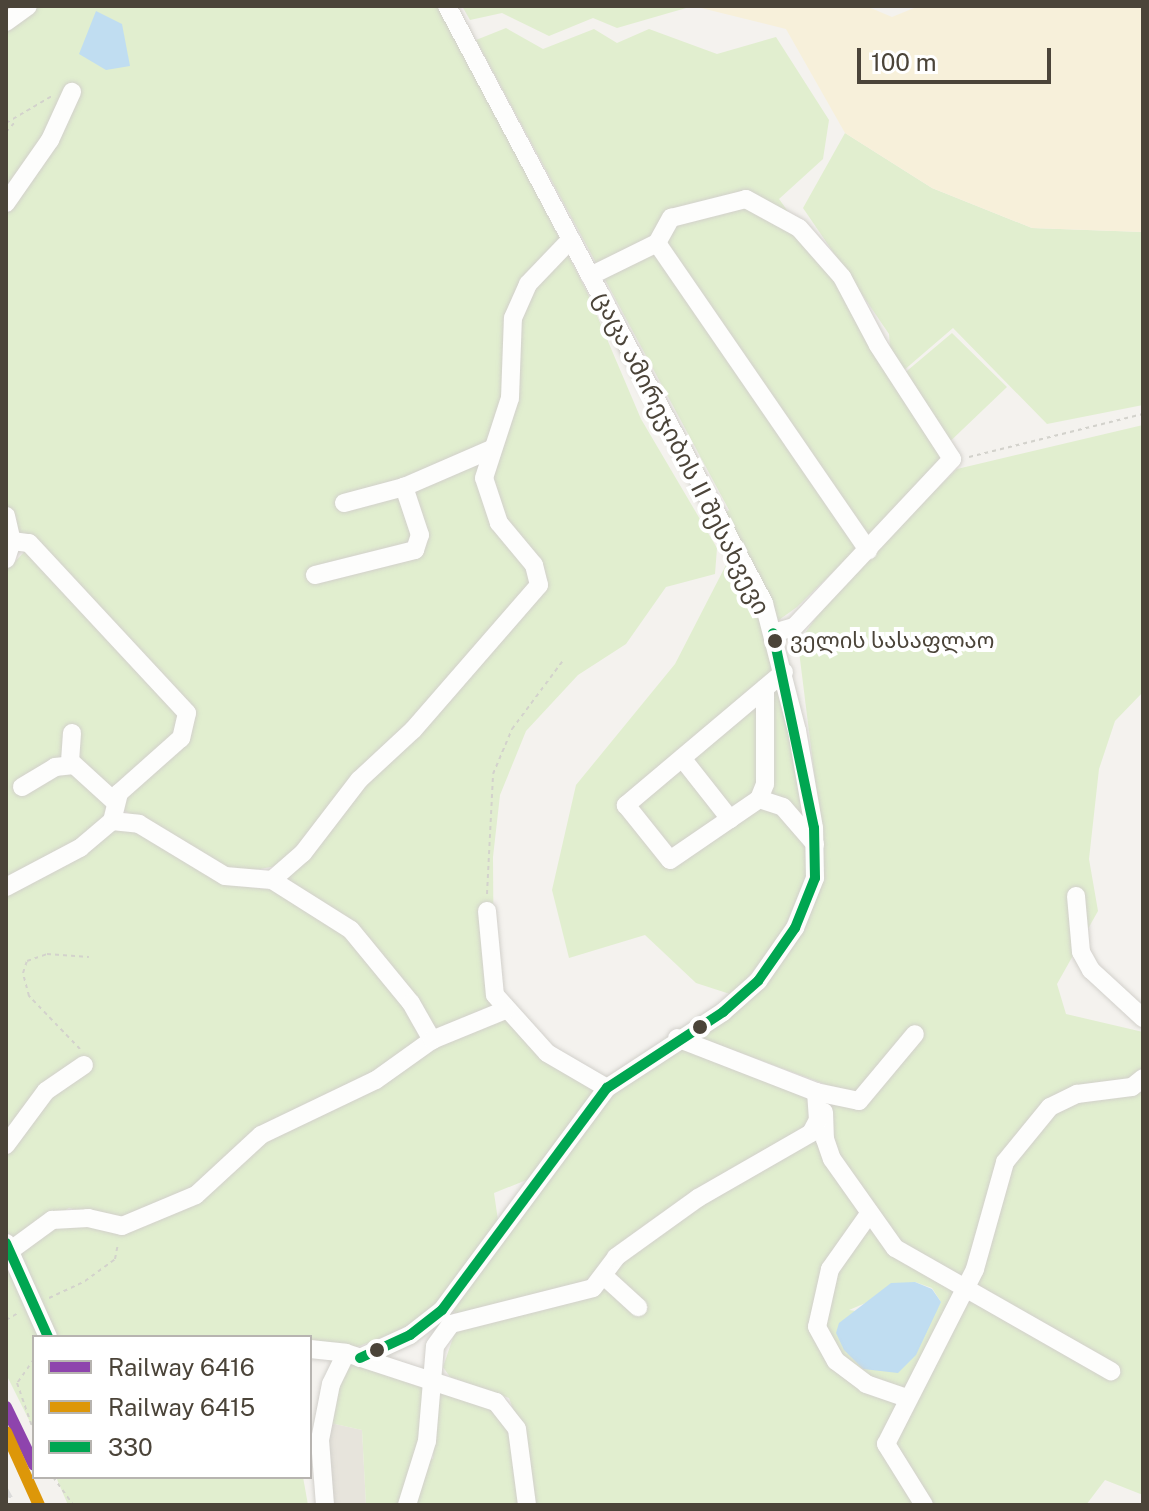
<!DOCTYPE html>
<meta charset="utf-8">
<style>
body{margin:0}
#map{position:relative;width:1149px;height:1511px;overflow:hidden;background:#f4f2ee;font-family:"Public Sans","Noto Sans Georgian",sans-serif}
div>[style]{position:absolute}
.residential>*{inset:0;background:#e7e4dc}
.green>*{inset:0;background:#e1eecf}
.sand>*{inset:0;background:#f7f0da}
.water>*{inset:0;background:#c0ddf1}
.path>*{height:2px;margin-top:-1px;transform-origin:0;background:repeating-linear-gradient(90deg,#d3d2cc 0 4px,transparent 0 8px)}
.roads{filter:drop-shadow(0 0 2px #d2d0cb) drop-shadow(0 0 2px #d2d0cb)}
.minor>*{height:18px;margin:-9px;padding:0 9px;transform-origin:9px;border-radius:9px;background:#fdfdfc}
.rail>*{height:4px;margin-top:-2px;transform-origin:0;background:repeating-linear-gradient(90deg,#dbdbda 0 10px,transparent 0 20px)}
.bus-1>*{height:10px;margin:-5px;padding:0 5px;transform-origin:5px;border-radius:5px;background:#00a651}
.rail-1>*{height:12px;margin:-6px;padding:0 6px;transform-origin:6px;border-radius:6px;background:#8e44ad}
.rail-2>*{height:12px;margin:-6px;padding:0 6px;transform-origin:6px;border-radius:6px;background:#dd9709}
.dots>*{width:22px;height:22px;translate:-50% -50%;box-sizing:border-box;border:4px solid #fff;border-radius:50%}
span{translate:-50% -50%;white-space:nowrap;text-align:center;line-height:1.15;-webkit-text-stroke:8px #fff;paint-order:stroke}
.bus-label{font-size:22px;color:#4b4439}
.left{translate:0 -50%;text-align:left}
.street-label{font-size:24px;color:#4b4439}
.frame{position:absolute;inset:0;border:8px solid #4b4439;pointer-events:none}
.legend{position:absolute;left:32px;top:1335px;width:280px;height:144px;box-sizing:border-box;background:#fff;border:2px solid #b7b4b0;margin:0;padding:10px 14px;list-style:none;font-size:24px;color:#4b4439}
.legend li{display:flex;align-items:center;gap:16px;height:40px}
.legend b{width:40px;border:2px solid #b7b4b0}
.scale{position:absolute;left:857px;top:48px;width:194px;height:36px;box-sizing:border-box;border:4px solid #4b4439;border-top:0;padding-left:10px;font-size:24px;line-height:28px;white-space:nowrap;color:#4b4439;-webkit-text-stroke:6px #fff;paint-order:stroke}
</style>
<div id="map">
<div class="residential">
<i style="clip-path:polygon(317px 1420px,362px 1430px,366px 1505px,319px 1505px,312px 1443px)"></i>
</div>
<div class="green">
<i style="clip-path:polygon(34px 6px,440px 6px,587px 292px,641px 419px,717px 548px,715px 574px,666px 587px,626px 644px,578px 675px,526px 731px,500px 795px,493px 857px,494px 1006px,439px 1032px,394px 974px,281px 883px,322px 826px,276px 866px,235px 874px,118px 807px,191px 727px,19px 537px,16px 517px,6px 508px,6px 212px,18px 202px,78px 90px,68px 84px,45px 133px,6px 193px,6px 27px)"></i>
<i style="clip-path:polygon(462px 6px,693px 6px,617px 28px,593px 18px,549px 36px,502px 13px,470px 20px)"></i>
<i style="clip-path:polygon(506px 28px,543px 49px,594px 29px,617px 43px,649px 29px,717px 54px,776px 37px,829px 120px,823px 159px,779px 199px,837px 279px,895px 381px,952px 333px,1007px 387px,940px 451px,947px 461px,797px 607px,765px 630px,784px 688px,811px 864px,781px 937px,733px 995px,696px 983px,645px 935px,569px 958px,552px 890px,576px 785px,675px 664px,727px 563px,716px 518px,729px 510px,476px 40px)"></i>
<i style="clip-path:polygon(845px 133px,932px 188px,1032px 228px,1143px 232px,1143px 405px,1047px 424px,953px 328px,903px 371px,890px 347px,889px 334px,803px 208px)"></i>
<i style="clip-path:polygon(evenodd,1143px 425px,1143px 692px,1115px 721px,1099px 769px,1089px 859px,1098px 911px,1057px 984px,1066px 1014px,1143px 1032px,1143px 1495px,1105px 1480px,1086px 1505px,533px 1505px,527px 1450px,509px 1398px,450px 1377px,443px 1367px,456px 1329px,603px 1290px,619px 1260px,708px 1197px,812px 1138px,819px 1097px,854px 1095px,698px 1037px,803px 929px,818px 804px,798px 643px,842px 581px,957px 469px,1143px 425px,915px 1282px,932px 1288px,941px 1302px,930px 1322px,849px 1310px,915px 1282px)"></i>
<i style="clip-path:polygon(27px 549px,179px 712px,181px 723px,105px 822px,75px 846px,6px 881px,6px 571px)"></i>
<i style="clip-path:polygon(117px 826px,133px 829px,232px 885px,273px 890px,345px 931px,402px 1002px,425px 1040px,195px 1188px,116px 1220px,69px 1208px,13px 1240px,6px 1231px,6px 894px)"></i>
<i style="clip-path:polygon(496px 1020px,507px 1020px,596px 1090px,529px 1179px,494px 1193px,499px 1227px,462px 1279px,416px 1324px,352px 1349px,310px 1344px,310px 1337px,55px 1337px,17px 1250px,60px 1222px,101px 1228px,198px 1199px,257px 1144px,434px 1045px)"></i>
<i style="clip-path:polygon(676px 1045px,812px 1099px,813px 1122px,596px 1278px,459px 1317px,452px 1310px,619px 1083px)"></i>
<i style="clip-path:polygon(6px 1257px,40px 1337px,34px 1337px,34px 1430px,6px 1374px)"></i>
<i style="clip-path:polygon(343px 1360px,428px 1385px,421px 1453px,404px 1505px,366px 1505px,362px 1430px,317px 1420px)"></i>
<i style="clip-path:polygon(437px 1386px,494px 1405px,508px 1418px,521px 1505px,410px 1505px,427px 1458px,433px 1459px)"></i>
<i style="clip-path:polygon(56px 1477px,303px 1477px,308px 1505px,68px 1505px)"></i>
</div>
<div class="sand">
<i style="clip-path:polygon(693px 6px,866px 6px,892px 17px,919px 6px,1143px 6px,1143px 232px,1032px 228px,932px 188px,845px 133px,786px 29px)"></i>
</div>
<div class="water">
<i style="clip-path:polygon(96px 11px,122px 24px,130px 66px,106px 70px,79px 54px)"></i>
<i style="clip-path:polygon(915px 1282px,932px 1289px,941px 1302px,916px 1355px,898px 1373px,863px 1369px,844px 1350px,836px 1333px,839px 1323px,891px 1283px)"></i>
</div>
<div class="path">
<i style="left:6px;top:123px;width:53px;rotate:-30.4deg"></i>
<i style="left:6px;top:132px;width:12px;rotate:-48deg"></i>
<i style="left:969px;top:457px;width:179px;rotate:-13.9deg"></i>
<i style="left:487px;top:894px;width:120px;rotate:-87.1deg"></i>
<i style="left:493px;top:774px;width:49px;rotate:-67.1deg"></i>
<i style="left:512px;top:729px;width:84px;rotate:-53.3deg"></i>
<i style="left:80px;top:1049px;width:74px;rotate:-133.9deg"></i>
<i style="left:29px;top:996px;width:24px;rotate:-105deg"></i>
<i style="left:23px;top:973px;width:13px;rotate:-72deg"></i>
<i style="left:27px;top:961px;width:21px;rotate:-19deg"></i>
<i style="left:47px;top:954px;width:42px;rotate:4.1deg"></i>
<i style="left:49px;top:1298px;width:40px;rotate:-25deg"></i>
<i style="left:85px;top:1281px;width:37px;rotate:-36deg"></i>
<i style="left:115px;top:1259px;width:16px;rotate:-79deg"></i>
<i style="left:6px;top:1320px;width:14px;rotate:-30deg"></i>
<i style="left:34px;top:1359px;width:29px;rotate:125deg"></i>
<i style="left:17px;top:1383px;width:52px;rotate:70.9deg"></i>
<i style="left:53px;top:1477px;width:34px;rotate:54deg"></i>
</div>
<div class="roads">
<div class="minor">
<i style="left:6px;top:22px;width:27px;rotate:-36deg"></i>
<i style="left:6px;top:203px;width:77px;rotate:-55.1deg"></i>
<i style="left:50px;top:140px;width:53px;rotate:-65.4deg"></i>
<i style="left:657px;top:243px;width:373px;rotate:55.5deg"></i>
<i style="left:590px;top:276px;width:75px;rotate:-26.2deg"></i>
<i style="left:657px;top:243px;width:29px;rotate:-61deg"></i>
<i style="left:671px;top:218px;width:77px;rotate:-14.2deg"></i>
<i style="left:746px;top:199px;width:60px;rotate:28.7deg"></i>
<i style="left:799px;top:228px;width:65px;rotate:48.7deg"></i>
<i style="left:842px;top:277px;width:77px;rotate:62.1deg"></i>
<i style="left:878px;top:345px;width:136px;rotate:57deg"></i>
<i style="left:952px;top:459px;width:231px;rotate:133.2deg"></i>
<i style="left:794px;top:627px;width:22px;rotate:164deg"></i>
<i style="left:344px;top:503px;width:62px;rotate:-14.9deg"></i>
<i style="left:404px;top:487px;width:96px;rotate:-23.4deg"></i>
<i style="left:6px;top:516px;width:26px;rotate:77deg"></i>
<i style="left:12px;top:541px;width:19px;rotate:108deg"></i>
<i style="left:12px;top:541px;width:17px;rotate:7deg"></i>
<i style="left:29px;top:543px;width:232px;rotate:47.1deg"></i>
<i style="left:187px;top:713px;width:26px;rotate:103deg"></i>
<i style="left:181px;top:738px;width:83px;rotate:138.4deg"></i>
<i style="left:119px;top:793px;width:29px;rotate:104deg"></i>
<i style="left:315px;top:575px;width:103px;rotate:-14deg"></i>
<i style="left:415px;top:550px;width:16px;rotate:-72deg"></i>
<i style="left:420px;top:535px;width:51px;rotate:-108.4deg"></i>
<i style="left:784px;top:672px;width:207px;rotate:139.9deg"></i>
<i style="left:626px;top:805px;width:70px;rotate:51.3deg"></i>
<i style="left:670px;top:860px;width:108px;rotate:-34.4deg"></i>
<i style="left:759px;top:799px;width:25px;rotate:18deg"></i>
<i style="left:783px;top:807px;width:49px;rotate:49.1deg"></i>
<i style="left:72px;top:733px;width:28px;rotate:94deg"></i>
<i style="left:70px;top:761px;width:61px;rotate:42.3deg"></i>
<i style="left:682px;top:758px;width:78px;rotate:51.8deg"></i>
<i style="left:22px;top:787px;width:39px;rotate:-31deg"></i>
<i style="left:55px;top:767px;width:19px;rotate:-6deg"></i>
<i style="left:759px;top:799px;width:16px;rotate:-68deg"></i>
<i style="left:765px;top:784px;width:96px;rotate:-90deg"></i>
<i style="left:272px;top:880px;width:41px;rotate:-41.1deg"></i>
<i style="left:303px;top:853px;width:92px;rotate:-52.5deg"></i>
<i style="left:359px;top:780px;width:74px;rotate:-42.8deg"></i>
<i style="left:413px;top:730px;width:192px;rotate:-49deg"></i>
<i style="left:539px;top:585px;width:21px;rotate:-104deg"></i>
<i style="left:534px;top:565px;width:55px;rotate:-129.8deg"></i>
<i style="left:499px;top:523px;width:47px;rotate:-108.4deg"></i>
<i style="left:484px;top:478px;width:84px;rotate:-72deg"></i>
<i style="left:510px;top:398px;width:80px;rotate:-87.9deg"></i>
<i style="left:513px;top:318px;width:37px;rotate:-66deg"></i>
<i style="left:528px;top:284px;width:62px;rotate:-46.3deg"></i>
<i style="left:6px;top:887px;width:84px;rotate:-27.8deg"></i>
<i style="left:80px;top:848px;width:42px;rotate:-40.2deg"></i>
<i style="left:112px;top:821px;width:27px;rotate:6deg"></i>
<i style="left:139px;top:824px;width:100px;rotate:31.2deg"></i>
<i style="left:225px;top:876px;width:47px;rotate:4.9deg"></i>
<i style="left:272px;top:880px;width:93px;rotate:32.3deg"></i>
<i style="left:351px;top:930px;width:94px;rotate:50.6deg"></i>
<i style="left:411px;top:1003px;width:43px;rotate:60.4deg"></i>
<i style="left:1076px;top:896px;width:56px;rotate:84.9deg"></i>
<i style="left:1081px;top:952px;width:21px;rotate:61deg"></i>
<i style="left:1091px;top:970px;width:71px;rotate:42.7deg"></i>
<i style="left:487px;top:911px;width:84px;rotate:84.6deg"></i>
<i style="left:495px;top:995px;width:78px;rotate:48.1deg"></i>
<i style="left:547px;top:1053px;width:69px;rotate:30.3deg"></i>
<i style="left:816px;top:1092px;width:44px;rotate:11.8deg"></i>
<i style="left:859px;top:1101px;width:87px;rotate:-50.1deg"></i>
<i style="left:824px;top:1112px;width:27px;rotate:88deg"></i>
<i style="left:825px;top:1139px;width:21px;rotate:71deg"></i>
<i style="left:832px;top:1159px;width:109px;rotate:54.7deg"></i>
<i style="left:895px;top:1248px;width:249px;rotate:29.7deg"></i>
<i style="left:6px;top:1145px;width:67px;rotate:-53.5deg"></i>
<i style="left:46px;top:1091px;width:46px;rotate:-34.4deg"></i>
<i style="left:869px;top:1214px;width:67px;rotate:125.3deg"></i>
<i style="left:830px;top:1269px;width:59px;rotate:102.6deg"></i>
<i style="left:817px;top:1327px;width:39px;rotate:61deg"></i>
<i style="left:836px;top:1361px;width:38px;rotate:37deg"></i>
<i style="left:866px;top:1384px;width:43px;rotate:18.9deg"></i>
<i style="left:6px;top:1243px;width:103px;rotate:65.9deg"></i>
<i style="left:11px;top:1250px;width:51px;rotate:-36.2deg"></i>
<i style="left:52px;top:1220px;width:36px;rotate:-3deg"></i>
<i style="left:88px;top:1218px;width:35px;rotate:13deg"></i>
<i style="left:122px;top:1226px;width:80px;rotate:-22.7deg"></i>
<i style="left:196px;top:1195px;width:88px;rotate:-42.7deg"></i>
<i style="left:261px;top:1135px;width:127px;rotate:-25.6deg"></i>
<i style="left:376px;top:1080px;width:69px;rotate:-35.5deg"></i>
<i style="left:432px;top:1040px;width:79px;rotate:-22.3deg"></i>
<i style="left:605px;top:1277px;width:45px;rotate:42.3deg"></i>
<i style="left:310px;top:1349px;width:36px;rotate:6deg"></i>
<i style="left:346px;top:1353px;width:158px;rotate:18.1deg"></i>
<i style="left:496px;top:1402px;width:34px;rotate:52deg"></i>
<i style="left:517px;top:1429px;width:77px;rotate:82.5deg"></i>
<i style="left:360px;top:1358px;width:55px;rotate:-24.7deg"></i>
<i style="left:410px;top:1335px;width:41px;rotate:-38deg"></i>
<i style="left:442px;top:1310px;width:277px;rotate:-53.4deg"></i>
<i style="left:607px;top:1088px;width:139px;rotate:-33.2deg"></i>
<i style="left:723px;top:1012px;width:47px;rotate:-41.5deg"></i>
<i style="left:758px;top:981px;width:65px;rotate:-55.1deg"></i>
<i style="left:795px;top:928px;width:54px;rotate:-68.2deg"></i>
<i style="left:815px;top:878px;width:50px;rotate:-91.1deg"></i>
<i style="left:814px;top:828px;width:98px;rotate:-99.9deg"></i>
<i style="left:797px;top:731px;width:132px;rotate:-104.5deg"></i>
<i style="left:764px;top:603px;width:676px;rotate:-117.97deg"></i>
<i style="left:325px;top:1505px;width:65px;rotate:-94.4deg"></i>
<i style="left:320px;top:1440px;width:57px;rotate:-78.9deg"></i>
<i style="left:331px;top:1384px;width:34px;rotate:-64deg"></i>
<i style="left:407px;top:1505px;width:67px;rotate:-72.6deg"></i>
<i style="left:427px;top:1441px;width:95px;rotate:-85.2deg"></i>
<i style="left:435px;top:1346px;width:27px;rotate:-54deg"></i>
<i style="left:451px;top:1324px;width:146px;rotate:-14.2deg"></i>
<i style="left:593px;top:1288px;width:39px;rotate:-53deg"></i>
<i style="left:616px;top:1257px;width:101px;rotate:-35.7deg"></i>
<i style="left:698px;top:1198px;width:130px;rotate:-29.9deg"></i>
<i style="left:811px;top:1133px;width:15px;rotate:-62deg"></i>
<i style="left:818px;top:1120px;width:28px;rotate:-94deg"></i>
<i style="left:816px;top:1092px;width:149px;rotate:-158.8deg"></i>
<i style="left:924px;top:1505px;width:72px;rotate:-121.9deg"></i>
<i style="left:886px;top:1444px;width:196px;rotate:-63deg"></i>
<i style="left:975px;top:1269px;width:111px;rotate:-74.3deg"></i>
<i style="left:1005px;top:1162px;width:71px;rotate:-50.7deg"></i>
<i style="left:1050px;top:1107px;width:30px;rotate:-26deg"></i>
<i style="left:1077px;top:1094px;width:55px;rotate:-7.3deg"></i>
<i style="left:1132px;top:1087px;width:14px;rotate:-39deg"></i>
</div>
</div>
<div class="rail">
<i style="left:6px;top:1489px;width:18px;rotate:61deg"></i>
</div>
<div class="bus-1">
<i style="left:6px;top:1243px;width:103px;rotate:65.9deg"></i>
<i style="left:360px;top:1358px;width:55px;rotate:-24.7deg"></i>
<i style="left:410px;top:1335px;width:41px;rotate:-38deg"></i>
<i style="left:442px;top:1310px;width:277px;rotate:-53.4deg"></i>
<i style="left:607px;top:1088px;width:139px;rotate:-33.2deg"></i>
<i style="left:723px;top:1012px;width:47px;rotate:-41.5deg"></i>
<i style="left:758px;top:981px;width:65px;rotate:-55.1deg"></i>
<i style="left:795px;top:928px;width:54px;rotate:-68.2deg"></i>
<i style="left:815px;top:878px;width:50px;rotate:-91.1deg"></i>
<i style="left:814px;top:828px;width:199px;rotate:-101.9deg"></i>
</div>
<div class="rail-1">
<i style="left:6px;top:1407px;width:64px;rotate:64.2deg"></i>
</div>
<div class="rail-2">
<i style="left:6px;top:1432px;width:80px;rotate:65.7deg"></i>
</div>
<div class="dots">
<i style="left:775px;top:641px;background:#4b4439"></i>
<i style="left:700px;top:1027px;background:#4b4439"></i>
<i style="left:377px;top:1350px;background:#4b4439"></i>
</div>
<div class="bus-label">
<span class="left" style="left:790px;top:641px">ველის სასაფლაო</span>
</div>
<div class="street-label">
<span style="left:682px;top:453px;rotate:63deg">ცაცა ამირეჯიბის II შესახვევი</span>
</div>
<div class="frame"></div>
<ul class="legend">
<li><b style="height:10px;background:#8e44ad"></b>Railway 6416</li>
<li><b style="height:10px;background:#dd9709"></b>Railway 6415</li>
<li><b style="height:10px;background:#00a651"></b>330</li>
</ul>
<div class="scale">100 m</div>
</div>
